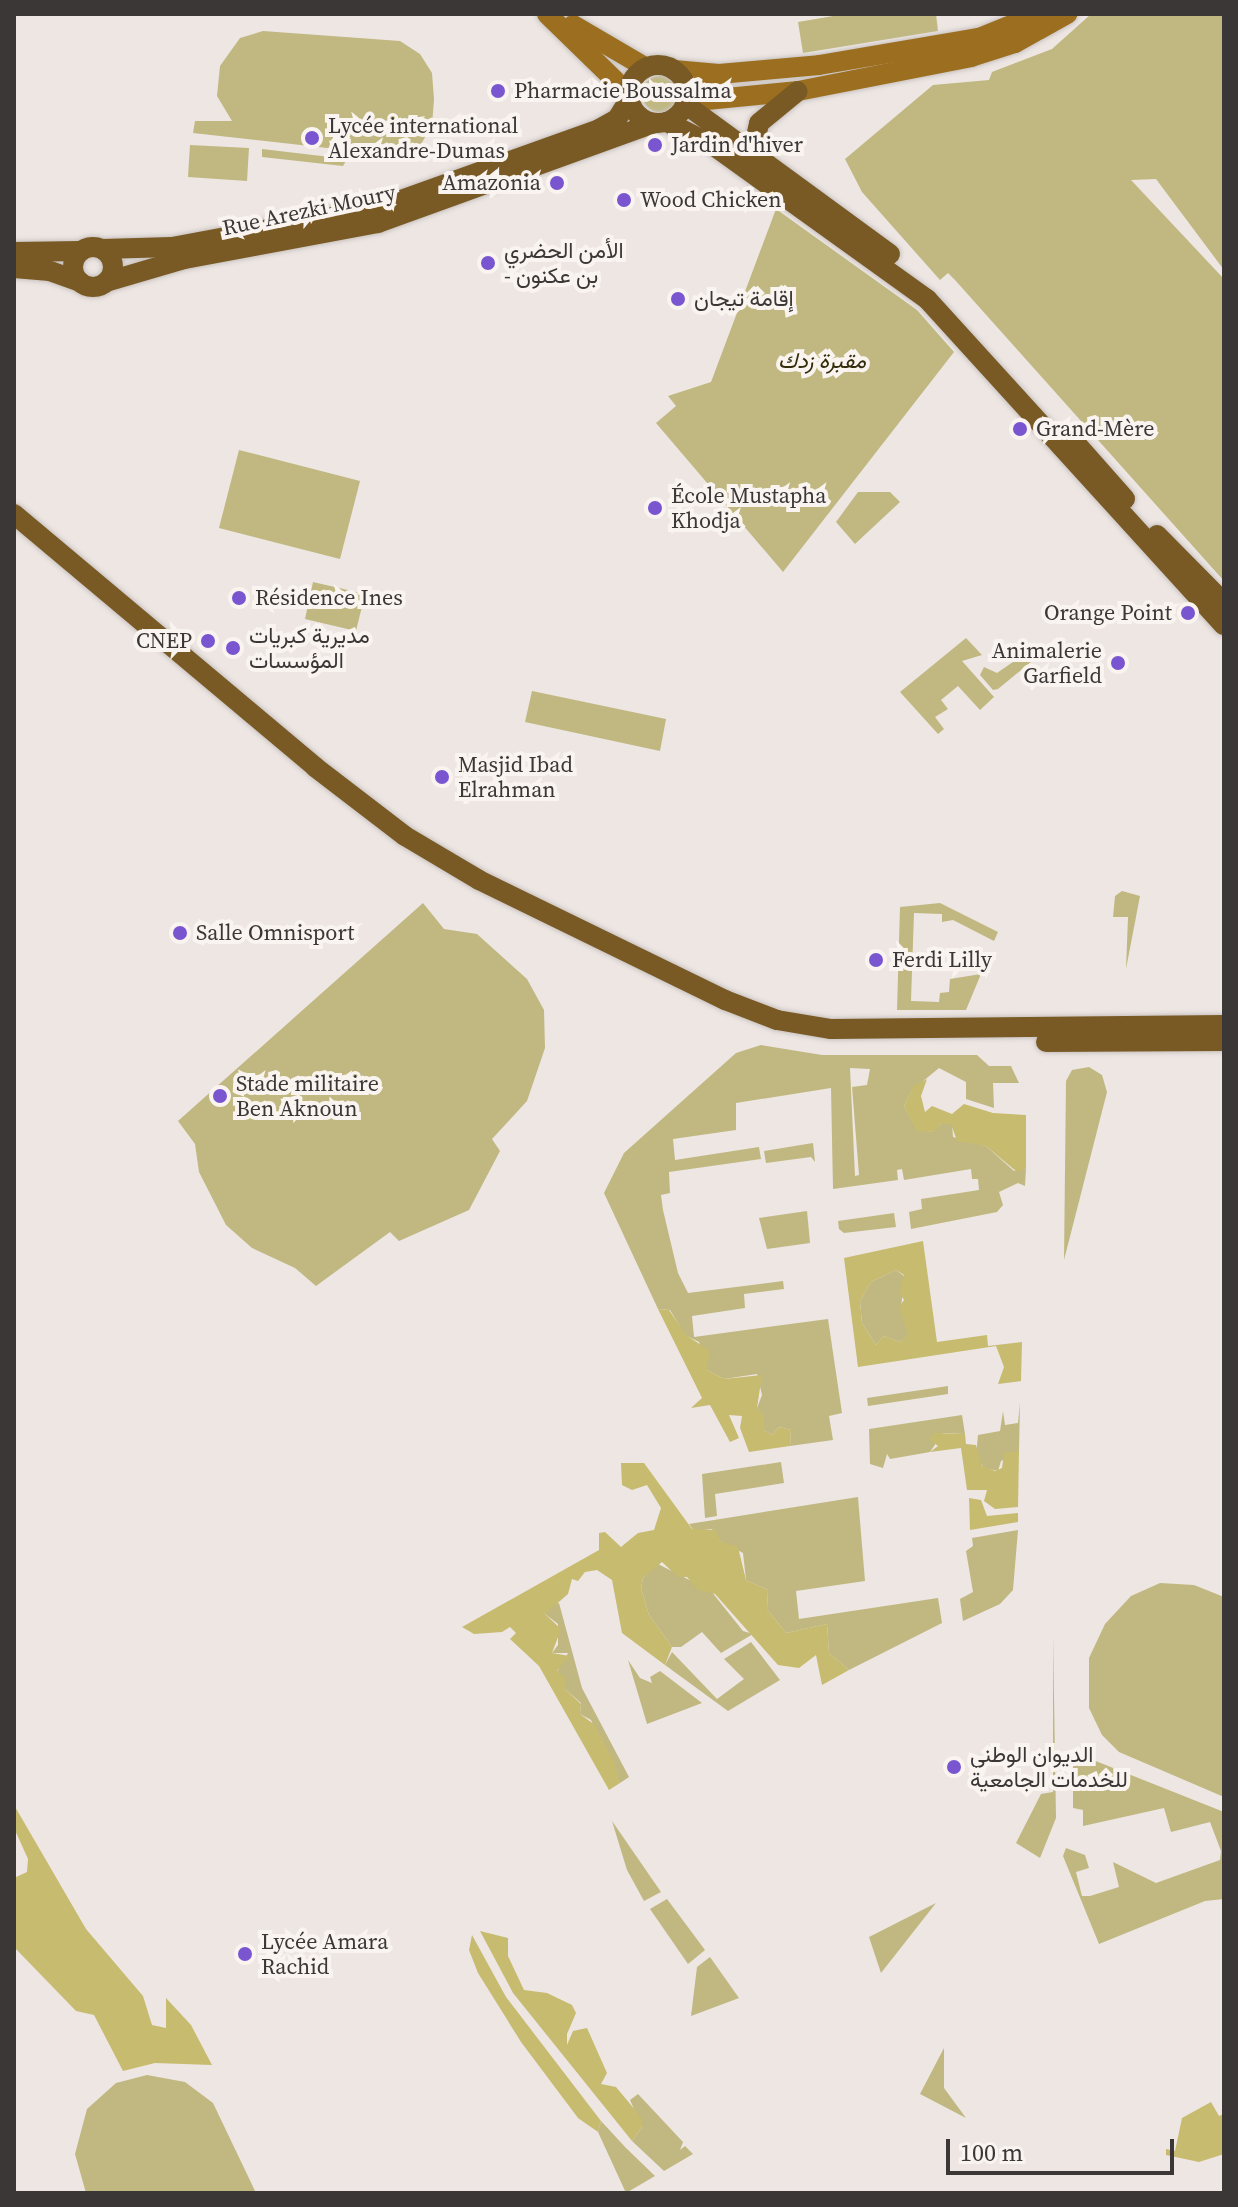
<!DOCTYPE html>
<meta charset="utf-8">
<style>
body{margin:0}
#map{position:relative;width:1238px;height:2207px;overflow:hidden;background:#ede6e3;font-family:"Source Serif 4",Vazirmatn,serif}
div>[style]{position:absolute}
.green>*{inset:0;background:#c0b880}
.round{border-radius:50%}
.forest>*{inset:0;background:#c7bb6f}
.roads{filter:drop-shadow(0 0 2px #c9c3c0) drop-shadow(0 0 2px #c9c3c0)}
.secondary>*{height:20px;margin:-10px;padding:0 10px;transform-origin:10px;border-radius:10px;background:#9c6f20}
.primary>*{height:20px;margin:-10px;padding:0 10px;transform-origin:10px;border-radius:10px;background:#795924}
.primary>.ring{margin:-10px;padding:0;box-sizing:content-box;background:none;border:20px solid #795924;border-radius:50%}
.dots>*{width:22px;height:22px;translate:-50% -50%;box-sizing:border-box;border:4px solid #faf4f0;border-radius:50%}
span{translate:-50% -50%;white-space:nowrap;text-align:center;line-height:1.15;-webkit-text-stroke:8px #faf4f0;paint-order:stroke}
.poi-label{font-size:22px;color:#3a3736}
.left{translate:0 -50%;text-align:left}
.right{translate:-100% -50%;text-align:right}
.street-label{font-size:22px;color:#3a3736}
.park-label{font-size:22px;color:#322c0a;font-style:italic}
.frame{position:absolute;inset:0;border:16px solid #3a3736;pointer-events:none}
.scale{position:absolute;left:946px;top:2139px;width:228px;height:36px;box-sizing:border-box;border:4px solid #3a3736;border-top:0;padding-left:10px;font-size:24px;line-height:28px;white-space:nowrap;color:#3a3736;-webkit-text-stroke:6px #faf4f0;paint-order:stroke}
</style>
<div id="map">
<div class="green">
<i style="clip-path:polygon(845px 14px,936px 14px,938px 31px,803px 53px,798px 22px)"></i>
<i style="clip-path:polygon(1091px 14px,1224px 14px,1224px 270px,1156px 179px,1131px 180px,1224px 279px,1224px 581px,955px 280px,948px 273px,940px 280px,862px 192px,845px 159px,933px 85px,989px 80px,992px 72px,1052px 49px)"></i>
<i style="clip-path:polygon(263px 31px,400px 41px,420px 54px,432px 73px,434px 99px,432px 125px,420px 146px,427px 148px,425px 159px,193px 133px,195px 121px,232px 121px,217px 96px,220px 66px,240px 38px)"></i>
<i class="round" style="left:642px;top:76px;width:36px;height:36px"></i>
<i style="clip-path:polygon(190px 145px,249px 148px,247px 181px,188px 177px)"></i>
<i style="clip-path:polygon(262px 149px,347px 159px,343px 166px,262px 157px)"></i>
<i style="clip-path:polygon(776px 209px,917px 310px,954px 352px,783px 572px,656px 423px,676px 406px,668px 396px,711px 382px)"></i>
<i style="clip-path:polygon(239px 450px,360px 481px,340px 559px,219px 528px)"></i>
<i style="clip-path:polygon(858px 492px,890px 492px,900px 502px,855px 544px,836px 522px)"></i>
<i style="clip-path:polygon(313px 582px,365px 594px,356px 631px,305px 619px)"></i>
<i style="clip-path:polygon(966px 638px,982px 655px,962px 661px,994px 697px,980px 710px,958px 686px,941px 700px,948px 709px,935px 717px,944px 729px,938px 734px,900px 692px)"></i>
<i style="clip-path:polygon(1032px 649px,1037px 657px,998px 689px,993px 690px,980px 675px,984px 667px,997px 673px)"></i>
<i style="clip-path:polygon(532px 691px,666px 719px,660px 751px,525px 722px)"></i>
<i style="clip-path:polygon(1122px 891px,1140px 896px,1126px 969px,1128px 917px,1113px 917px,1115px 896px)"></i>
<i style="clip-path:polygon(423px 903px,444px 929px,477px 934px,527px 979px,544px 1010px,545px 1048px,527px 1101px,492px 1139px,500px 1151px,469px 1210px,399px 1241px,390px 1232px,316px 1286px,295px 1268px,252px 1248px,226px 1225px,199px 1172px,195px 1144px,178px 1121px)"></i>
<i style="clip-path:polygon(940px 903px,998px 932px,994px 941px,953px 920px,942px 922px,942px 914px,914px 913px,911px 1001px,939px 1002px,940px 993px,949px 992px,950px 979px,981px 974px,966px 1010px,897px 1010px,900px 907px)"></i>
<i style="clip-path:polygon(evenodd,761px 1045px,822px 1055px,977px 1055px,989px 1066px,1011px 1066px,1019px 1083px,993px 1083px,994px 1108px,966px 1099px,966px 1082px,939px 1068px,911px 1091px,904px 1106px,916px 1128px,932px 1132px,941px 1124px,952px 1124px,953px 1137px,986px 1146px,1014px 1171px,1026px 1168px,1025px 1186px,1018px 1183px,999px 1192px,1003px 1205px,997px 1212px,911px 1229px,909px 1212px,922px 1209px,921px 1199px,979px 1190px,978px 1179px,972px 1179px,971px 1169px,904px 1180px,902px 1169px,897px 1170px,898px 1180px,833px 1189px,831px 1088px,736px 1103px,736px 1130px,673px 1139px,675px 1160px,759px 1147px,761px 1159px,669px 1172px,670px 1193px,661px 1195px,663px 1210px,678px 1273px,688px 1293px,783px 1281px,784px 1289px,744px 1294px,745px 1308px,692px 1316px,694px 1337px,828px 1319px,842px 1413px,829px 1416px,833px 1440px,790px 1446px,791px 1430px,779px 1427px,772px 1435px,764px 1430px,757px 1408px,762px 1395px,757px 1374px,724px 1379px,707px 1370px,699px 1342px,685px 1335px,670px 1310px,658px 1309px,604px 1193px,624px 1153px,736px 1053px,761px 1045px,850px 1068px,870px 1069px,867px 1085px,852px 1087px,859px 1175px,855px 1176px,850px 1068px)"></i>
<i style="clip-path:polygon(1089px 1067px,1102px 1075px,1107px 1092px,1064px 1260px,1066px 1081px,1072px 1070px)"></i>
<i style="clip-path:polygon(813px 1143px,815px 1162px,811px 1157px,766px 1163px,764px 1151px)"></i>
<i style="clip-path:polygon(807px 1211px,810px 1243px,767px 1249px,759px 1218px)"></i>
<i style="clip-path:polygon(894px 1213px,896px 1227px,844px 1233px,839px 1229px,838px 1221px)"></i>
<i style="clip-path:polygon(896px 1270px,904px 1276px,901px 1309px,909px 1335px,900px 1342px,884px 1336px,876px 1345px,862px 1323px,860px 1301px,871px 1282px)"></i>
<i style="clip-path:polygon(948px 1386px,948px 1394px,868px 1406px,867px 1398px)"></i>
<i style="clip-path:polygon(1020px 1403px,1019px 1451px,1001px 1461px,998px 1471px,984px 1468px,976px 1457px,978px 1435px,1000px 1431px,1003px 1411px,1005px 1425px,1018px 1423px)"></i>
<i style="clip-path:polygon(962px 1415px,965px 1434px,943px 1433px,930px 1452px,890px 1459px,887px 1454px,883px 1468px,870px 1464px,869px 1429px)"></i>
<i style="clip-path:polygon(781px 1462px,784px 1483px,715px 1494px,717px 1516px,705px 1518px,702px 1474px)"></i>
<i style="clip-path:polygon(858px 1497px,865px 1581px,796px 1591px,799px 1619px,938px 1598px,942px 1623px,849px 1670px,829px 1653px,827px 1624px,786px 1633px,767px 1609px,768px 1590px,746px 1580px,743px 1553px,720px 1541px,712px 1529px,694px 1531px,689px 1524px)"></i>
<i style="clip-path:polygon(1018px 1530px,1013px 1590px,1000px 1604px,963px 1621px,960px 1599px,973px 1592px,966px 1551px,973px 1546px,972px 1538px)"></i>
<i style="clip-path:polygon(658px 1564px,711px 1591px,743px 1631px,753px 1634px,721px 1653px,702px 1632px,681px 1647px,672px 1647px,649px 1615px,641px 1588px,643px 1578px)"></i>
<i style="clip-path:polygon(1160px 1583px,1194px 1585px,1224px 1597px,1224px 1797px,1119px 1752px,1102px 1735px,1089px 1708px,1089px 1658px,1105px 1624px,1131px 1596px)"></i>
<i style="clip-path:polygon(559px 1603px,582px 1688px,629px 1777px,620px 1783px,591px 1720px,580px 1714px,581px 1703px,565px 1689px,557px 1672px,568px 1653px,552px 1653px,558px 1645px,558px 1624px,545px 1614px,550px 1605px)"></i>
<i style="clip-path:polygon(1053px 1635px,1056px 1818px,1040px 1858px,1016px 1843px,1041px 1794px,1053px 1792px)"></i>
<i style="clip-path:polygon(751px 1642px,780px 1680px,728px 1711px,665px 1665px,672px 1652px,717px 1699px,744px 1679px,724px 1659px)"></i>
<i style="clip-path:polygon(628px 1660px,640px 1678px,652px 1683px,650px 1677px,660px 1671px,702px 1703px,647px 1724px)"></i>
<i style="clip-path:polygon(1073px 1752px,1224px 1812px,1224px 1899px,1205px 1901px,1099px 1944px,1063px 1856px,1066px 1848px,1085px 1855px,1089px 1868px,1076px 1872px,1082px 1896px,1090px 1896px,1119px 1887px,1113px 1862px,1156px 1883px,1220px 1860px,1221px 1851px,1210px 1822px,1171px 1832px,1164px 1808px,1083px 1826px,1083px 1810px,1073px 1808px)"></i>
<i style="clip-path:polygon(612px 1821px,661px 1892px,644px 1901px,627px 1870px)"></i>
<i style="clip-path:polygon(667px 1899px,705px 1950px,688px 1964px,650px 1909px)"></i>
<i style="clip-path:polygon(936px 1903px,881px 1973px,869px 1937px)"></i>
<i style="clip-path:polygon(710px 1957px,739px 1998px,691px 2016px,697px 1967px)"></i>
<i style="clip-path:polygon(944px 2048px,944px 2088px,966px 2118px,920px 2094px)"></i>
<i style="clip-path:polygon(147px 2075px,185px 2082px,213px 2103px,256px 2193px,86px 2193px,75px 2154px,87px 2109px,116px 2083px)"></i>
<i style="clip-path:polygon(638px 2094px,683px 2142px,680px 2150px,685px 2146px,693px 2154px,664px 2171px,632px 2141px,642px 2127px,630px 2100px)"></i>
<i style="clip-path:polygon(601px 2121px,626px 2148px,655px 2176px,626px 2193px,598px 2132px)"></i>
</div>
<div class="forest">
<i style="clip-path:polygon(927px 1079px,921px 1096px,925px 1112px,932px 1106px,952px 1114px,964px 1104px,993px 1113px,1026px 1115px,1026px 1168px,1017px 1172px,986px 1146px,957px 1141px,951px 1124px,941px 1124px,934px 1132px,917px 1131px,904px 1106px,913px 1086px)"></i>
<i style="clip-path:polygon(evenodd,923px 1241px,937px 1342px,987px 1335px,988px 1346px,1022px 1342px,1021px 1381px,998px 1384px,1004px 1367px,996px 1346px,858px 1367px,844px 1258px,923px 1241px,896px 1270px,904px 1275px,899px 1292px,904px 1300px,899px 1307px,908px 1335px,900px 1342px,884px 1336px,876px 1345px,862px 1323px,860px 1301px,871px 1282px,896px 1270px)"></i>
<i style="clip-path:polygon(658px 1309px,669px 1310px,686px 1335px,710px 1351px,707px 1370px,724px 1379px,762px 1375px,757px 1408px,764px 1416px,764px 1430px,772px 1435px,779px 1427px,791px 1430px,790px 1446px,749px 1452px,740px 1428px,742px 1416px,729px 1415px,739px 1438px,730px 1442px,710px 1405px,691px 1408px,702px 1398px)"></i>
<i style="clip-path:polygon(935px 1433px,965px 1434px,966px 1444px,976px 1445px,982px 1466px,995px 1471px,1002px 1468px,1004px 1453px,1019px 1451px,1018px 1507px,995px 1509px,984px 1501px,987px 1490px,967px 1490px,961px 1448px,930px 1452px,938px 1446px,929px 1439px)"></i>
<i style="clip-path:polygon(621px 1463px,644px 1463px,692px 1529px,716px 1530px,720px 1541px,738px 1547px,746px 1580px,768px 1590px,767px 1609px,786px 1633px,827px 1624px,829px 1653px,849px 1670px,822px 1685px,816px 1655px,799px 1668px,778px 1665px,715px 1594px,698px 1590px,687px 1577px,678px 1577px,662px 1562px,643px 1578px,641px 1588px,649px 1615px,672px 1647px,665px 1665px,622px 1633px,612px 1580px,597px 1570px,585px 1572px,578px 1581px,572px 1579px,568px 1594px,545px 1614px,561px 1629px,552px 1653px,570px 1656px,557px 1671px,565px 1677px,565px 1689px,581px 1704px,580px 1714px,595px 1725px,614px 1762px,620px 1783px,609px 1790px,539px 1666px,510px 1639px,516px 1633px,510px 1627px,502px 1632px,474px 1634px,462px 1627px,599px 1550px,599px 1533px,605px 1532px,621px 1547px,638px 1533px,654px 1530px,661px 1508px,647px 1485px,632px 1490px,622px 1485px)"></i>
<i style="clip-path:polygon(969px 1498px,981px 1500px,987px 1516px,1018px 1513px,1018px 1522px,970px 1530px)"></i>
<i style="clip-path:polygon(14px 1805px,86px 1929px,143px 1996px,152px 2025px,166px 2028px,166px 1998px,191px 2025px,212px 2065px,155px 2063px,123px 2071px,94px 2015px,76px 2011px,14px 1947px,14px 1878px,27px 1872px,28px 1859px,14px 1828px)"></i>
<i style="clip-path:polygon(480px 1931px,508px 1938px,508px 1956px,524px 1990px,547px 1993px,572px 2005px,576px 2013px,567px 2034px,567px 2045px,573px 2031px,587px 2028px,607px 2073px,601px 2084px,616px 2087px,641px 2117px,642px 2127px,632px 2141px,513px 1993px)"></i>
<i style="clip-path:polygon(472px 1935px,506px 1997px,601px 2121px,598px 2132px,578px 2118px,521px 2042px,478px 1973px,469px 1950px)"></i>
<i style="clip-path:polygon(1211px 2102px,1219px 2116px,1224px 2114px,1224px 2154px,1199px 2162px,1166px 2155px,1166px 2149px,1175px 2151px,1182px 2118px)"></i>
</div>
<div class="roads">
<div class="secondary">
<i style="left:547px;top:14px;width:113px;rotate:44.3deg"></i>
<i style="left:573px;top:25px;width:83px;rotate:30.3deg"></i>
<i style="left:674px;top:70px;width:45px;rotate:5.1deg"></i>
<i style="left:719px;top:74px;width:100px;rotate:-5.1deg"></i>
<i style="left:819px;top:65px;width:162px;rotate:-9.6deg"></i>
<i style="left:979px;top:38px;width:64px;rotate:-22.1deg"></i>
<i style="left:686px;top:102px;width:113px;rotate:-5.6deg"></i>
<i style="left:798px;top:91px;width:176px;rotate:-11.1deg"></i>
<i style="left:971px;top:57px;width:46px;rotate:-17.7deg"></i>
<i style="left:1015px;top:43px;width:60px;rotate:-29.1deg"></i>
</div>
<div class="primary">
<i class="ring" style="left:629px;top:65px;width:38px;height:38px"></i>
<i style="left:685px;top:104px;width:254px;rotate:36.2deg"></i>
<i style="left:667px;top:122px;width:49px;rotate:26.6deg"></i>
<i style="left:711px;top:144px;width:266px;rotate:35.7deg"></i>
<i style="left:927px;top:299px;width:441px;rotate:47.7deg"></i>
<i style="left:763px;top:158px;width:19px;rotate:-115deg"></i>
<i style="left:755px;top:141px;width:18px;rotate:-77deg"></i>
<i style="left:759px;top:123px;width:50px;rotate:-39.4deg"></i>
<i class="ring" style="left:73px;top:247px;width:20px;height:20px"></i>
<i style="left:102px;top:249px;width:70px;rotate:-1.6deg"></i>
<i style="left:172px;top:247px;width:208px;rotate:-10.6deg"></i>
<i style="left:376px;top:209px;width:237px;rotate:-19.7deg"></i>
<i style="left:599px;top:129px;width:21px;rotate:-29deg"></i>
<i style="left:617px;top:119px;width:22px;rotate:-58deg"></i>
<i style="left:14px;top:252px;width:67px;rotate:-0.9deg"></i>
<i style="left:14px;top:268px;width:36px;rotate:5deg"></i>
<i style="left:50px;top:271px;width:32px;rotate:20deg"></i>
<i style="left:106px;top:282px;width:81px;rotate:-16.4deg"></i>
<i style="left:184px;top:259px;width:197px;rotate:-10.5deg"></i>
<i style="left:378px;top:223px;width:294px;rotate:-19.9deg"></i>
<i style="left:1072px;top:439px;width:80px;rotate:48.5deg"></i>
<i style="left:14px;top:514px;width:393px;rotate:40deg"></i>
<i style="left:315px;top:767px;width:113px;rotate:37.5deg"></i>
<i style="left:405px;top:836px;width:86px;rotate:30.7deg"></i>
<i style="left:479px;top:880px;width:274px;rotate:26deg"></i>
<i style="left:725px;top:1000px;width:56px;rotate:21deg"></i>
<i style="left:777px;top:1020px;width:55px;rotate:9.5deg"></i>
<i style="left:831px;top:1029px;width:393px;rotate:-0.6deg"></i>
<i style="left:1157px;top:535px;width:95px;rotate:45.4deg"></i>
<i style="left:1046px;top:1042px;width:178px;rotate:-0.3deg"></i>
</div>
</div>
<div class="dots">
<i style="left:498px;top:91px;background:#7955cf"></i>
<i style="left:312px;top:138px;background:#7955cf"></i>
<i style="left:655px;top:145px;background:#7955cf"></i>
<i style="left:557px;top:183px;background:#7955cf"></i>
<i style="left:624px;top:200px;background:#7955cf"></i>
<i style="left:488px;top:263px;background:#7955cf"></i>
<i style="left:678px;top:299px;background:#7955cf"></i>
<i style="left:1020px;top:429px;background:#7955cf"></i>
<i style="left:655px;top:508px;background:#7955cf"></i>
<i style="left:239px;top:598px;background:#7955cf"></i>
<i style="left:1188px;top:613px;background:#7955cf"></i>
<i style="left:208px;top:641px;background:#7955cf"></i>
<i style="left:233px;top:648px;background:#7955cf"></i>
<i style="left:1118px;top:663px;background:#7955cf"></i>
<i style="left:442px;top:777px;background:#7955cf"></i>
<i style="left:180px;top:933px;background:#7955cf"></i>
<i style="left:876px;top:960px;background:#7955cf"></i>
<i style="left:220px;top:1096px;background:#7955cf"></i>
<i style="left:954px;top:1767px;background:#7955cf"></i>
<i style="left:245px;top:1954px;background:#7955cf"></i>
</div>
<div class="poi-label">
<span class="left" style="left:514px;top:91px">Pharmacie Boussalma</span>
<span class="left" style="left:328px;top:138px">Lycée international<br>Alexandre-Dumas</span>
<span class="left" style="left:671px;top:145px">Jardin d'hiver</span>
<span class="right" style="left:541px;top:183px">Amazonia</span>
<span class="left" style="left:640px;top:200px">Wood Chicken</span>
<span class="left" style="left:504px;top:263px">الأمن الحضري<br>- بن عكنون</span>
<span class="left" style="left:694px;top:299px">إقامة تيجان</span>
<span class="left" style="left:1036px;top:429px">Grand-Mère</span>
<span class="left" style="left:671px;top:508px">École Mustapha<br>Khodja</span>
<span class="left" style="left:255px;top:598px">Résidence Ines</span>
<span class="right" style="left:1172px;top:613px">Orange Point</span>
<span class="left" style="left:249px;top:648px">مديرية كبريات<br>المؤسسات</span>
<span class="right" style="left:192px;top:641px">CNEP</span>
<span class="right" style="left:1102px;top:663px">Animalerie<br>Garfield</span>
<span class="left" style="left:458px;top:777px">Masjid Ibad<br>Elrahman</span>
<span class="left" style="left:196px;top:933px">Salle Omnisport</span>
<span class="left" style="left:892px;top:960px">Ferdi Lilly</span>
<span class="left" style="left:236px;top:1096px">Stade militaire<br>Ben Aknoun</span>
<span class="left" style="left:970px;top:1767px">الديوان الوطني<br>للخدمات الجامعية</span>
<span class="left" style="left:261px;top:1954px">Lycée Amara<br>Rachid</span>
</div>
<div class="street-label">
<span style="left:309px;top:210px;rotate:-12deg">Rue Arezki Moury</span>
</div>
<div class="park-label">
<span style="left:822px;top:361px">مقبرة زدك</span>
</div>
<div class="frame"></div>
<div class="scale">100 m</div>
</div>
